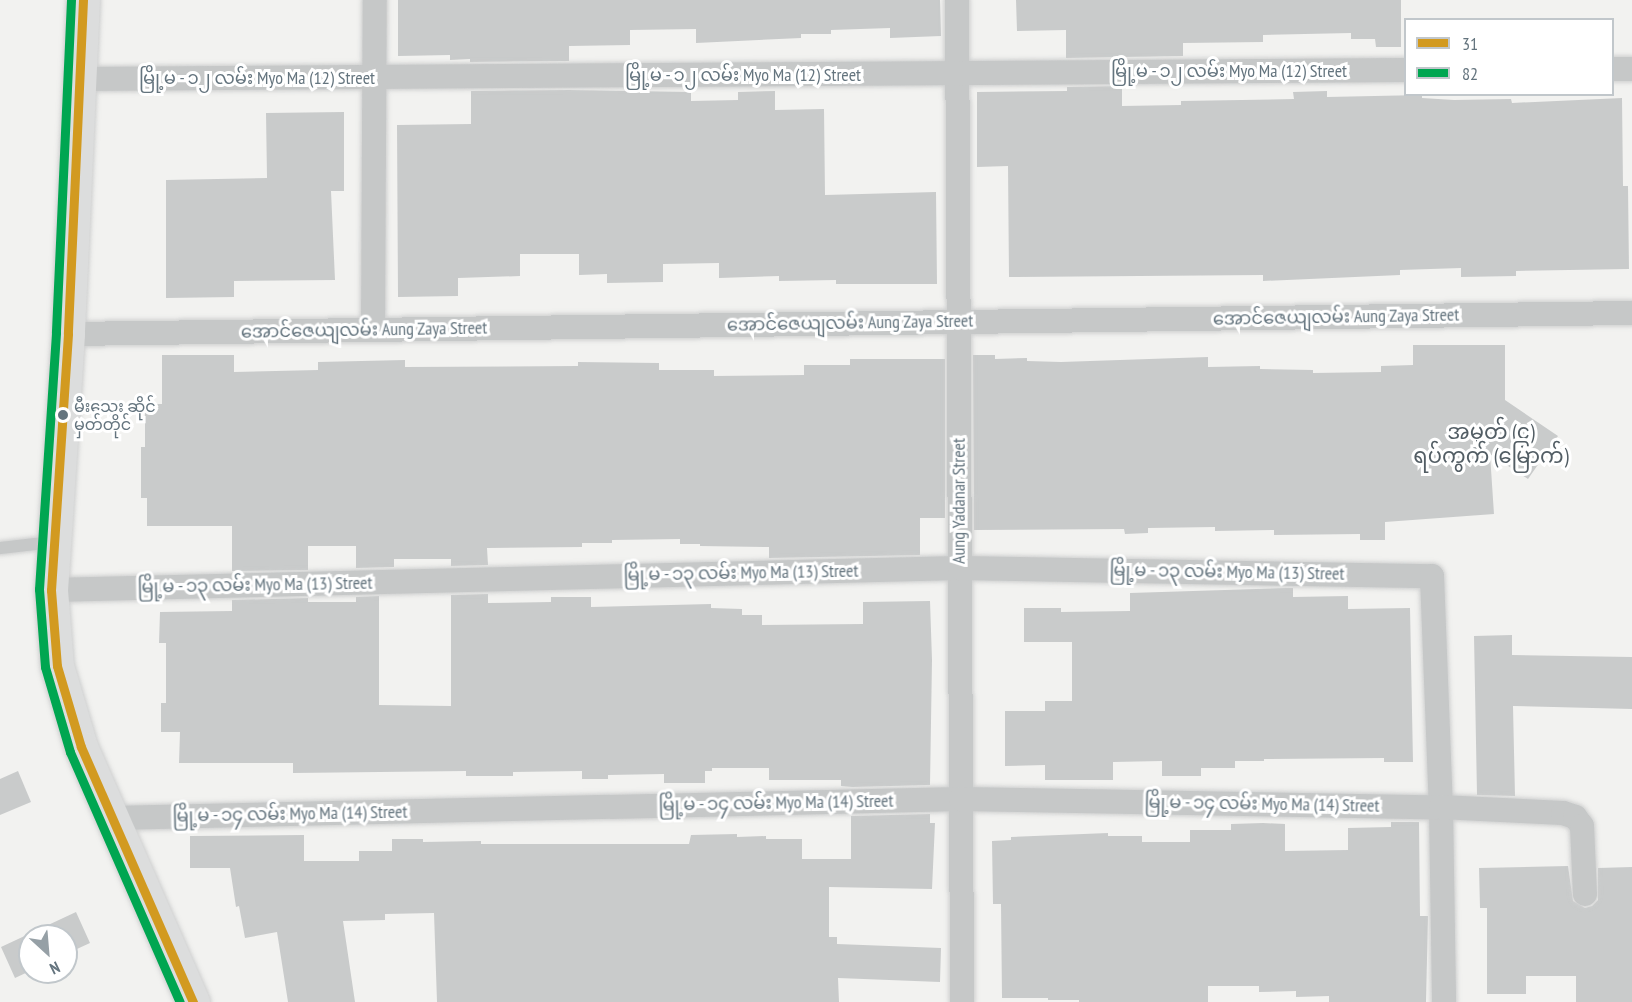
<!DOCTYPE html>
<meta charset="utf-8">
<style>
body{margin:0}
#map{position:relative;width:1632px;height:1002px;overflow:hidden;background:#f2f2f0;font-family:"PT Sans Narrow","Noto Sans Myanmar",sans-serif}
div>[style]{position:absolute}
.building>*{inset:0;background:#c9cbcb}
.roads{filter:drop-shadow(0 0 2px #cfd0d0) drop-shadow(0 0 2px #cfd0d0)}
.lane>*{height:12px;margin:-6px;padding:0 6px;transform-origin:6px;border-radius:6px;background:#c6c8c8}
.street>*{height:24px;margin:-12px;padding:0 12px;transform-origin:12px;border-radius:12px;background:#c6c8c8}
.primary>*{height:33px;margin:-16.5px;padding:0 16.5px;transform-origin:16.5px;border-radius:16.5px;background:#dcdddd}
.bus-1>*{height:9px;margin:-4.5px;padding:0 4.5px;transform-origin:4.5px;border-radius:4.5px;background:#d29a20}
.bus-2>*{height:9px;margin:-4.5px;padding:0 4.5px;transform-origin:4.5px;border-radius:4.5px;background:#00a651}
.dots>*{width:16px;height:16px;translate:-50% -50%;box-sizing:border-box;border:3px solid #fff;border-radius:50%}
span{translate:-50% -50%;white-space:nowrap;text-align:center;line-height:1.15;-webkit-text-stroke:6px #fff;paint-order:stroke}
.bus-label{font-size:16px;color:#64747e}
.left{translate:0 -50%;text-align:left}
.street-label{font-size:18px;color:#64747e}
.quarter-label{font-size:21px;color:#525d64}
.legend{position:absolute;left:1404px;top:18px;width:210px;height:78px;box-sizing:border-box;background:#fff;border:2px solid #c1c7cb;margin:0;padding:8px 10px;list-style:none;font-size:18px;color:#64747e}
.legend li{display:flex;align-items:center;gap:12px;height:30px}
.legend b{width:30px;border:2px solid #c1c7cb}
.north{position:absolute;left:18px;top:924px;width:60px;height:60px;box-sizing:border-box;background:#fff;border:2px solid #c1c7cb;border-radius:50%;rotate:154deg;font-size:16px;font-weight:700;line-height:24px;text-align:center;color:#64747e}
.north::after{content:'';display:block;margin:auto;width:21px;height:27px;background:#96a0a6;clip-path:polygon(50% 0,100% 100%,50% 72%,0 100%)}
</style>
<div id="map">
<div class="building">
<i style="clip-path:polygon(398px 0,940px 0,941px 36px,890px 38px,890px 28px,831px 30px,831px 34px,801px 34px,801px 38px,696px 43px,696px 29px,630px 30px,630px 45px,569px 46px,569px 61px,470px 62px,470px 59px,450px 60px,450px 55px,398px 56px)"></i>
<i style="clip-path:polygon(1016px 0,1401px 0,1401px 47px,1376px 47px,1375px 39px,1351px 39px,1351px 33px,1263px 35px,1263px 42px,1183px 43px,1183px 56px,1066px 58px,1066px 30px,1017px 31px)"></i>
<i style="clip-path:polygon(1122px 86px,1122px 106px,1181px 105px,1181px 101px,1294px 99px,1293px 92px,1327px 91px,1327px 97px,1422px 95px,1422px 98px,1454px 100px,1511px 99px,1512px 103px,1622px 98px,1623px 186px,1628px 186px,1629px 269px,1516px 271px,1516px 276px,1461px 277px,1461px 268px,1400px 270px,1400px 275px,1263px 281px,1263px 275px,1009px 277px,1008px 166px,977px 167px,977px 92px,1067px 91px,1067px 87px)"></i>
<i style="clip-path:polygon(569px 90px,691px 92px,691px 101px,738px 100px,738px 92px,775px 91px,775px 110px,824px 109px,825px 195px,936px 192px,937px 284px,836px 284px,836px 280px,779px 281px,779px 276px,719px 278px,719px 263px,663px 264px,663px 282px,607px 283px,607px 274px,579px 275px,579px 254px,520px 254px,520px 276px,458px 278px,458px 296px,398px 297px,397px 125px,471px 124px,471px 91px)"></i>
<i style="clip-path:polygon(344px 112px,344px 191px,331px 191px,335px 280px,234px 281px,234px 297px,166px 298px,166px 180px,267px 178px,266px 113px)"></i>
<i style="clip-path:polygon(1413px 345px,1505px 345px,1505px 400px,1558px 436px,1528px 479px,1490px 454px,1494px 514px,1385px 522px,1385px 540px,1360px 540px,1360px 534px,1274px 535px,1274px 530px,1215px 531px,1215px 527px,1148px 528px,1148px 533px,1125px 534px,1124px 529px,974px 530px,973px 355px,995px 355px,995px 359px,1027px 358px,1027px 361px,1061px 362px,1208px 357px,1208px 367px,1260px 366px,1260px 369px,1313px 370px,1313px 373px,1381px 372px,1381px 366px,1413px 365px)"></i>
<i style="clip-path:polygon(162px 355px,234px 355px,234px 372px,318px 370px,318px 362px,405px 360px,405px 367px,578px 366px,578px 362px,659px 363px,659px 370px,714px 370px,714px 376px,804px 375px,804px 365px,850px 365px,850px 359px,945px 359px,945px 518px,920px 518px,920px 555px,769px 558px,769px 547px,700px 546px,700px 544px,680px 544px,680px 539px,612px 540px,612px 543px,582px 543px,582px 547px,487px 548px,488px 565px,451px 566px,451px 559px,394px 559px,394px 567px,356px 568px,356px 546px,308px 546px,308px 570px,232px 571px,232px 526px,147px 526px,147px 498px,141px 498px,141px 447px,145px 447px,145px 404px,162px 404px)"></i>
<i style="clip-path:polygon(1286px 588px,1293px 588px,1293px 597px,1348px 596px,1348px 609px,1410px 608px,1413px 762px,1384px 762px,1384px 758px,1264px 759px,1264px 761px,1235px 761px,1235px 768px,1201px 768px,1201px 776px,1162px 776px,1162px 761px,1113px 762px,1113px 780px,1045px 780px,1045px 765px,1005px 766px,1005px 711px,1045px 711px,1045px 701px,1072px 701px,1072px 642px,1024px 642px,1024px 608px,1061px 608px,1061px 612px,1130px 611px,1130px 593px)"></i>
<i style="clip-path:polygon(488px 594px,488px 603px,551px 602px,551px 597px,591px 597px,591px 607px,711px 604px,711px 608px,742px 609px,742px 615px,762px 615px,762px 625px,863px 624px,863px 602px,930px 601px,932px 660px,930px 785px,852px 787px,841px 786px,841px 780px,769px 780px,769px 768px,712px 768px,712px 771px,705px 771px,705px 783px,664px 783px,664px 774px,608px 775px,608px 779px,582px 779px,582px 771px,513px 772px,513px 776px,466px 776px,466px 771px,293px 773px,293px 763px,179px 763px,180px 732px,161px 732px,161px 703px,166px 703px,166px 643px,159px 643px,160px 612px,232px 611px,232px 600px,308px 598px,308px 602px,356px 602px,356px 597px,379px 596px,379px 705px,451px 706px,451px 595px)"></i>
<i style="clip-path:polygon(1512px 635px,1512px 655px,1632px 657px,1632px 709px,1513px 706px,1515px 796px,1477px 795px,1474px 636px)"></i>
<i style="clip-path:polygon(18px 771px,31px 802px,0 815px,0 779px)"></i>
<i style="clip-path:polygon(930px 814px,930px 823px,935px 823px,932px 889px,829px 887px,829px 937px,837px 937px,837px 944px,941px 948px,940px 982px,838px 978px,839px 1002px,437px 1002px,434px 913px,385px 914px,385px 920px,343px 921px,355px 1002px,288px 1002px,277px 932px,245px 938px,239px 906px,236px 907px,230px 868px,190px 868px,190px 836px,304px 835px,304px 861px,359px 861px,359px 851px,392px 851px,392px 839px,423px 839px,423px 842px,481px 841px,481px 844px,689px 844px,691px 835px,737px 834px,737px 837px,766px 836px,766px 839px,802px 839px,802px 859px,851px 859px,851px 816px)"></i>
<i style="clip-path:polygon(1391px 822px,1419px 822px,1420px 916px,1428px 916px,1426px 1002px,1329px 1002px,1329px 996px,1296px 997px,1296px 991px,1259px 992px,1259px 986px,1208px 986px,1208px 1002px,1079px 1002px,1079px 1000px,1048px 1000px,1048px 998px,1002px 998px,1001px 904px,993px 904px,992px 841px,1011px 840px,1011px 837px,1108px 833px,1108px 836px,1142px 836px,1142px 842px,1190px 842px,1190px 830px,1231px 830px,1231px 824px,1263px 823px,1285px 824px,1285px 851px,1348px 850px,1348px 828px,1391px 827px)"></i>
<i style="clip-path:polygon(1568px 866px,1573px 901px,1585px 908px,1592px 906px,1598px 900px,1598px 868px,1632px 867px,1632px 1002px,1576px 1002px,1576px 976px,1526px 976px,1526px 994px,1487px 994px,1487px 908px,1480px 908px,1479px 868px)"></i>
<i style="clip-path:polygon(76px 912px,90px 943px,66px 954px,66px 936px,30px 936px,30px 971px,15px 978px,1px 947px)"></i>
</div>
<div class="roads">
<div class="lane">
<i style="left:0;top:548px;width:53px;rotate:-6.5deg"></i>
</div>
<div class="street">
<i style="left:957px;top:0;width:1002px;rotate:89.71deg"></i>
<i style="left:1612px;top:69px;width:20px"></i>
<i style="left:80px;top:79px;width:1326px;rotate:-0.39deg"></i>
<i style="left:373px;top:330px;width:330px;rotate:-89.7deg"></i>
<i style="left:68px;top:334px;width:1564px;rotate:-0.77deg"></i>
<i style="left:51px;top:590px;width:909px;rotate:-1.39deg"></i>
<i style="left:960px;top:568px;width:472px;rotate:1deg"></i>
<i style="left:1432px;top:576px;width:231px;rotate:87.8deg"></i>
<i style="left:1441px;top:807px;width:195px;rotate:89.1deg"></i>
<i style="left:112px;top:818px;width:849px;rotate:-1.28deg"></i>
<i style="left:961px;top:799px;width:480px;rotate:1deg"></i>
<i style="left:1441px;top:807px;width:122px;rotate:2.8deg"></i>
<i style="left:1563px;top:813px;width:13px;rotate:18deg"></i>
<i style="left:1575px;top:817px;width:11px;rotate:52deg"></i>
<i style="left:1582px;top:826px;width:68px;rotate:87.5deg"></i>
</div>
<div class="primary">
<i style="left:83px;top:0;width:334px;rotate:92.6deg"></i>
<i style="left:68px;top:334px;width:257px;rotate:93.8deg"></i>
<i style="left:51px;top:590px;width:76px;rotate:85.5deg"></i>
<i style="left:57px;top:666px;width:84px;rotate:73.5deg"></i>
<i style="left:81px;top:747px;width:279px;rotate:66.3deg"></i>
</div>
</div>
<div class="bus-1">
<i style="left:83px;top:0;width:334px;rotate:92.6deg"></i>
<i style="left:68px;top:334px;width:257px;rotate:93.8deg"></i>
<i style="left:51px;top:590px;width:76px;rotate:85.5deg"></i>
<i style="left:57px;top:666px;width:84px;rotate:73.5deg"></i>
<i style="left:81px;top:747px;width:279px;rotate:66.3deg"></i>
</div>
<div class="bus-2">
<i style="left:71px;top:0;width:333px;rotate:92.6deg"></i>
<i style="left:56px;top:333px;width:257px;rotate:93.8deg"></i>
<i style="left:39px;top:589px;width:78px;rotate:85.6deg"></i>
<i style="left:45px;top:667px;width:89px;rotate:73.6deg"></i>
<i style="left:70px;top:752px;width:273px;rotate:66.3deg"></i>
</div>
<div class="dots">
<i style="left:63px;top:415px;background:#64747e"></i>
</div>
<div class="bus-label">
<span class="left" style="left:74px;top:415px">မီးသွေး ဆိုင်<br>မှတ်တိုင်</span>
</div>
<div class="street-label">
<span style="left:1229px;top:71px">မြို့မ - ၁၂ လမ်း Myo Ma (12) Street</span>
<span style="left:743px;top:75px">မြို့မ - ၁၂ လမ်း Myo Ma (12) Street</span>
<span style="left:257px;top:78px">မြို့မ - ၁၂ လမ်း Myo Ma (12) Street</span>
<span style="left:1336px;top:317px;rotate:-1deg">အောင်ဇေယျလမ်း Aung Zaya Street</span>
<span style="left:850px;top:323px;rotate:-1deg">အောင်ဇေယျလမ်း Aung Zaya Street</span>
<span style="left:364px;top:330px;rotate:-1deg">အောင်ဇေယျလမ်း Aung Zaya Street</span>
<span style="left:959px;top:501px;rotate:-90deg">Aung Yadanar Street</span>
<span style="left:1227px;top:572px;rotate:1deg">မြို့မ - ၁၃ လမ်း Myo Ma (13) Street</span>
<span style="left:741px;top:573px;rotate:-1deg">မြို့မ - ၁၃ လမ်း Myo Ma (13) Street</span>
<span style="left:255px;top:585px;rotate:-1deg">မြို့မ - ၁၃ လမ်း Myo Ma (13) Street</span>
<span style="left:776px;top:803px;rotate:-1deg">မြို့မ - ၁၄ လမ်း Myo Ma (14) Street</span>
<span style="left:1262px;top:804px;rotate:1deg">မြို့မ - ၁၄ လမ်း Myo Ma (14) Street</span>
<span style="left:290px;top:814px;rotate:-1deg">မြို့မ - ၁၄ လမ်း Myo Ma (14) Street</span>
</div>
<div class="quarter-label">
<span style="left:1491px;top:444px">အမှတ် (၄)<br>ရပ်ကွက် (မြောက်)</span>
</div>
<ul class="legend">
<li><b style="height:8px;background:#d29a20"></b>31</li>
<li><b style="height:8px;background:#00a651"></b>82</li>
</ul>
<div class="north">N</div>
</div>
